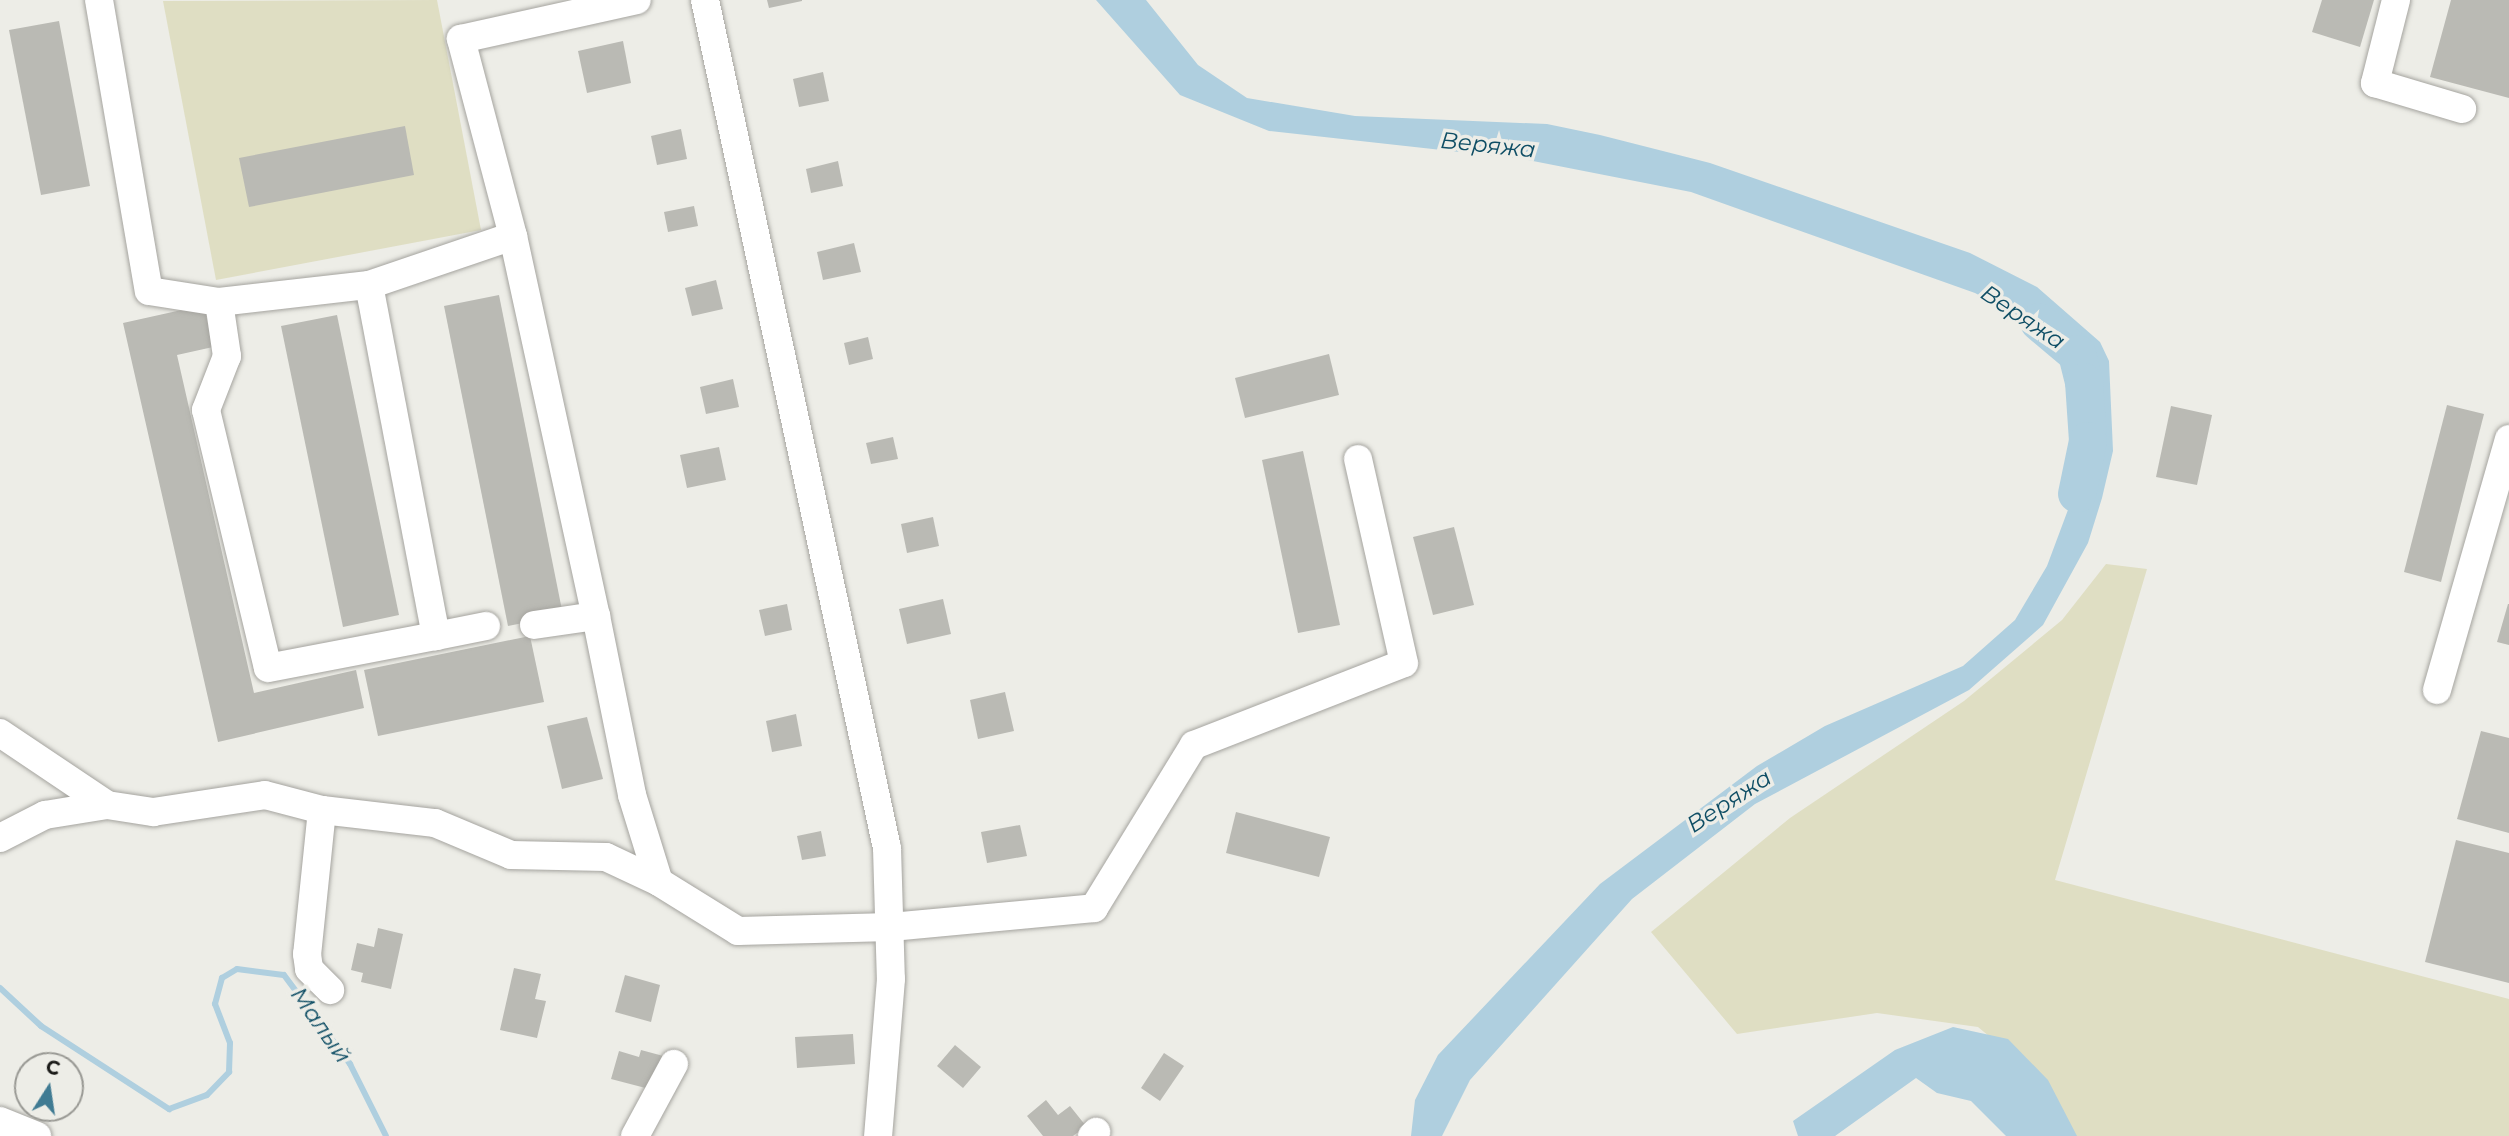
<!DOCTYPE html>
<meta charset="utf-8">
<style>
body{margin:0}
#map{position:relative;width:2509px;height:1136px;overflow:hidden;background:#edede7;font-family:Montserrat,sans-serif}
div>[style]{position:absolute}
.green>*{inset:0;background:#dfdec3}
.water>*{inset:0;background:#afcfdf}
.stream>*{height:6px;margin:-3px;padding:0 3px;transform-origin:3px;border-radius:3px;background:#afcfdf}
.river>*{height:38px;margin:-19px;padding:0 19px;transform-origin:19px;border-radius:19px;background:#afcfdf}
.building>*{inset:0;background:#babab4}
.roads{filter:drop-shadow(0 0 2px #a5a49f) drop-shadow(0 0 2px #a5a49f)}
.minor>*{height:28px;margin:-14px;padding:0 14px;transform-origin:14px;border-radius:14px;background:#fff}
span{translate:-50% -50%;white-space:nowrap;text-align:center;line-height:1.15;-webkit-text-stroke:7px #edede7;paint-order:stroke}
.water-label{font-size:23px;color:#0f4e65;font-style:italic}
.north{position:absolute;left:14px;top:1052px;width:70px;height:70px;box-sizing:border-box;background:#edede7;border:2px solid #999994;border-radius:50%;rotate:12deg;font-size:19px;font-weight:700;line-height:28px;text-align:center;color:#1a1a18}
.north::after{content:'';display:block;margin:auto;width:24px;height:32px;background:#407b93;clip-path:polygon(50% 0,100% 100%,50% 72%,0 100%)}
</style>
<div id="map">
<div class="green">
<i style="clip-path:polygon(437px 0,481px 230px,216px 280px,163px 1px)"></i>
<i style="clip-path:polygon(2106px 564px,2147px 569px,2055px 880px,2509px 999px,2509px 1136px,2069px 1136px,2048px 1085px,1978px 1027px,1877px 1013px,1737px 1034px,1651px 932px,1790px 818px,1964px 701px,2062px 620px)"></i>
</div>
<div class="water">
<i style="clip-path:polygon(1096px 0,1146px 0,1198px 65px,1247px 98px,1355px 116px,1547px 124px,1600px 135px,1710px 163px,1970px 253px,2037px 287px,2100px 342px,2109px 361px,2113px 451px,2102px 498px,2088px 543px,2043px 625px,1969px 690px,1755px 804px,1632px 899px,1470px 1080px,1442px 1136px,1411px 1136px,1415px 1100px,1438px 1055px,1600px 884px,1757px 766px,1825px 726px,1963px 666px,2015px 620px,2047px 566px,2081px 475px,2088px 439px,2081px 360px,2049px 332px,1975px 293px,1691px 192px,1523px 159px,1269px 131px,1180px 95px)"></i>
<i style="clip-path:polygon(1953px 1027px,2008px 1039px,2048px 1080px,2077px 1136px,2006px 1136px,1971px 1101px,1937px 1093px,1916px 1078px,1835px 1136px,1798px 1136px,1793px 1121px,1895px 1050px)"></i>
</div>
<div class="stream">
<i style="left:0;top:988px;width:56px;rotate:42.8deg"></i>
<i style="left:41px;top:1026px;width:153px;rotate:33deg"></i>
<i style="left:169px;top:1109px;width:40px;rotate:-20.2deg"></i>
<i style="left:207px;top:1095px;width:32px;rotate:-46deg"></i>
<i style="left:229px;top:1072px;width:29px;rotate:-88deg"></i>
<i style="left:230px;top:1043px;width:42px;rotate:-111deg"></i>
<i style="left:215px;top:1004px;width:27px;rotate:-75deg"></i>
<i style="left:222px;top:978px;width:17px;rotate:-31deg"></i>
<i style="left:237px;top:969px;width:47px;rotate:7.3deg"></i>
<i style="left:284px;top:975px;width:111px;rotate:53.4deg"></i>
<i style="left:350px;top:1064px;width:80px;rotate:63.4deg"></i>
</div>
<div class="river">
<i style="left:2039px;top:322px;width:50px;rotate:40.1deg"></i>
<i style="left:2077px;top:354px;width:29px;rotate:76deg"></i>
<i style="left:2084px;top:382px;width:59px;rotate:86.1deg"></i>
<i style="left:2088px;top:441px;width:54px;rotate:101.7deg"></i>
</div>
<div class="building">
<i style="clip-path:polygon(767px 0,802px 0,802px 1px,769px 8px)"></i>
<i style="clip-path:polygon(2322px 0,2374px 0,2360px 47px,2312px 32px)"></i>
<i style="clip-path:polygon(2451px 0,2509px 0,2509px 98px,2430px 77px)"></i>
<i style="clip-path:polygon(59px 21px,90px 186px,41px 195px,9px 30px)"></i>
<i style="clip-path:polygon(623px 41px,631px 83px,587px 93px,578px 51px)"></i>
<i style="clip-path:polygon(823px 72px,829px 101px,799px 107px,793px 79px)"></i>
<i style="clip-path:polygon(405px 126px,414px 175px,249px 207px,239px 158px)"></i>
<i style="clip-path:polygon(681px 129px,687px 159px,657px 165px,651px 136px)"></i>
<i style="clip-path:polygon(838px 161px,843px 186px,811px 193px,806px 169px)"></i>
<i style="clip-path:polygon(694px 206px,698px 226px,668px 232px,664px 212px)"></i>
<i style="clip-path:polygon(854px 243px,861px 272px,823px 280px,817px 252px)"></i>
<i style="clip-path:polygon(716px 280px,723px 309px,692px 316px,685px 288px)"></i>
<i style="clip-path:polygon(499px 295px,563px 615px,508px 626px,444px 306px)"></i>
<i style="clip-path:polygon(204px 305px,213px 347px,177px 355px,254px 693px,356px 670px,364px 708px,218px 742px,123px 323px)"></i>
<i style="clip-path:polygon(337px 315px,399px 615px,343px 627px,281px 326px)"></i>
<i style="clip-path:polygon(868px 337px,873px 359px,849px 365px,844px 343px)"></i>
<i style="clip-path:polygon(1329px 354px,1339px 395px,1245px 418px,1235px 378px)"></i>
<i style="clip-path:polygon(733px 379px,739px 407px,706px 414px,700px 387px)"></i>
<i style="clip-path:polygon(2447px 405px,2484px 414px,2441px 582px,2404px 572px)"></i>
<i style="clip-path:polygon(2171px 406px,2212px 415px,2197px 485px,2156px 477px)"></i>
<i style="clip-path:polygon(893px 437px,898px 459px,871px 464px,866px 443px)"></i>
<i style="clip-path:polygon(719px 447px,726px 480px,687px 488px,680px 455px)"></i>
<i style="clip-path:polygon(1303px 451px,1340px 625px,1298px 633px,1262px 460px)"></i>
<i style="clip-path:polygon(933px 517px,939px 546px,907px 553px,901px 524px)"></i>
<i style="clip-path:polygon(1454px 527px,1474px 605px,1433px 615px,1413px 537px)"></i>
<i style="clip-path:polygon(943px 599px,951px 634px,907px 644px,899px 609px)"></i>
<i style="clip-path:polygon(787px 604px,792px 630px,765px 636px,759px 610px)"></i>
<i style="clip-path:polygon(2508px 604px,2509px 604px,2509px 645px,2497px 642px)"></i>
<i style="clip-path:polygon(530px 636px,544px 702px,378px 736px,364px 670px)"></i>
<i style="clip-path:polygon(1005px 692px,1014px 731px,978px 739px,970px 700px)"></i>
<i style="clip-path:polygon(796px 714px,802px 746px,772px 752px,766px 721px)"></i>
<i style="clip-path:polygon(587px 717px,603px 779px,562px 789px,547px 726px)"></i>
<i style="clip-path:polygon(2481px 731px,2509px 738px,2509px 833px,2457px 819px)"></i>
<i style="clip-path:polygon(1236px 812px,1330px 837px,1319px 877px,1226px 853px)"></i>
<i style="clip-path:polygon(1020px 825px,1027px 856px,987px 863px,981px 832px)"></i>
<i style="clip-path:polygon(821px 831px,826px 856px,802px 860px,797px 836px)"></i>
<i style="clip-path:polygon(2456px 840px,2509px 853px,2509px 983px,2425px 962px)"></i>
<i style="clip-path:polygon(378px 928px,403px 934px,391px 989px,361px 982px,363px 973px,351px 970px,357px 943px,374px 947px)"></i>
<i style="clip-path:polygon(514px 968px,541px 974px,535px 999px,546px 1001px,537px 1038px,500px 1030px)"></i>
<i style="clip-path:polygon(625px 975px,660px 985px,651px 1022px,615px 1012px)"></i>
<i style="clip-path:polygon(853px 1034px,855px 1064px,797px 1068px,795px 1037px)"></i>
<i style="clip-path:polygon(955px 1045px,981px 1067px,963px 1088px,937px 1066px)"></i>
<i style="clip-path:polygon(641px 1050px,667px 1057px,657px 1091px,611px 1079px,619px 1051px,639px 1057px)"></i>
<i style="clip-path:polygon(1164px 1053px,1184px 1066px,1160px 1101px,1141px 1088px)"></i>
<i style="clip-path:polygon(1046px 1100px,1058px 1115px,1070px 1106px,1086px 1126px,1073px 1136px,1043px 1136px,1027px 1116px)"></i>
</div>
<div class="roads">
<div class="minor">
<i style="left:99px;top:0;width:295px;rotate:80.3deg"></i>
<i style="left:149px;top:291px;width:71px;rotate:8.9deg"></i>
<i style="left:219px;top:302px;width:151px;rotate:-6.5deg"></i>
<i style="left:369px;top:285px;width:152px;rotate:-18.8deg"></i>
<i style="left:513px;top:236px;width:204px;rotate:-104.8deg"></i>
<i style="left:461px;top:39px;width:180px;rotate:-12.5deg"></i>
<i style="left:705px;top:0;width:867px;rotate:77.89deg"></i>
<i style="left:887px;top:848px;width:131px;rotate:88.3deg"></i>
<i style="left:891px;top:979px;width:158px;rotate:94.7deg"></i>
<i style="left:2396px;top:0;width:86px;rotate:104.2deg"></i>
<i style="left:2375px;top:83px;width:91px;rotate:16.6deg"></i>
<i style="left:513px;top:236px;width:389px;rotate:77.7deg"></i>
<i style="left:219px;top:302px;width:55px;rotate:81.6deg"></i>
<i style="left:227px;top:356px;width:58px;rotate:111.3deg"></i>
<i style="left:206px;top:410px;width:265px;rotate:76.5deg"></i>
<i style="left:268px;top:668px;width:171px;rotate:-10.8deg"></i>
<i style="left:436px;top:636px;width:357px;rotate:-100.8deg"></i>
<i style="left:534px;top:625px;width:63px;rotate:-8.3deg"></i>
<i style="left:596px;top:616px;width:183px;rotate:78.6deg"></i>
<i style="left:632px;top:795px;width:91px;rotate:72.8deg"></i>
<i style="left:659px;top:882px;width:93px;rotate:31.8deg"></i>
<i style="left:738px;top:931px;width:153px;rotate:-1.5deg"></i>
<i style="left:891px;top:927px;width:204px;rotate:-5.3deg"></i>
<i style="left:1094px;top:908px;width:191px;rotate:-58.5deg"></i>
<i style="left:1194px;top:745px;width:225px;rotate:-21.3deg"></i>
<i style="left:1404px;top:663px;width:209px;rotate:-102.7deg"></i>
<i style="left:436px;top:636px;width:51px;rotate:-11.3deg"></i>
<i style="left:2437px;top:690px;width:261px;rotate:-74deg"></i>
<i style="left:0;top:733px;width:129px;rotate:33.9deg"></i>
<i style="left:107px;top:805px;width:47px;rotate:8.7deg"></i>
<i style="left:153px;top:812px;width:113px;rotate:-8.6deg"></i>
<i style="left:265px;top:795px;width:59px;rotate:14.7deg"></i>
<i style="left:322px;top:810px;width:114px;rotate:6.6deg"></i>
<i style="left:435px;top:823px;width:82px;rotate:22.8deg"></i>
<i style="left:511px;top:855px;width:95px;rotate:1.2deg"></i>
<i style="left:606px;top:857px;width:59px;rotate:25.3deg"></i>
<i style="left:322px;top:810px;width:145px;rotate:95.9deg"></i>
<i style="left:307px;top:954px;width:15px;rotate:82deg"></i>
<i style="left:309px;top:969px;width:30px;rotate:45deg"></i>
<i style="left:0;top:838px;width:51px;rotate:-27.1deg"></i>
<i style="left:45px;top:815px;width:63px;rotate:-9.2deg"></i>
<i style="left:0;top:1121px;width:40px;rotate:22deg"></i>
<i style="left:635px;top:1136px;width:82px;rotate:-61.6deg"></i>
<i style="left:1092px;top:1136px;width:6px;rotate:-45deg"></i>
</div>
</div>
<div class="water-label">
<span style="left:1488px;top:145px;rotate:6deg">Веряжа</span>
<span style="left:2023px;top:317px;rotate:34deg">Веряжа</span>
<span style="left:1729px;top:801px;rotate:-33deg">Веряжа</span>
<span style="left:321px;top:1025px;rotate:55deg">Малый</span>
</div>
<div class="north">С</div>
</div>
